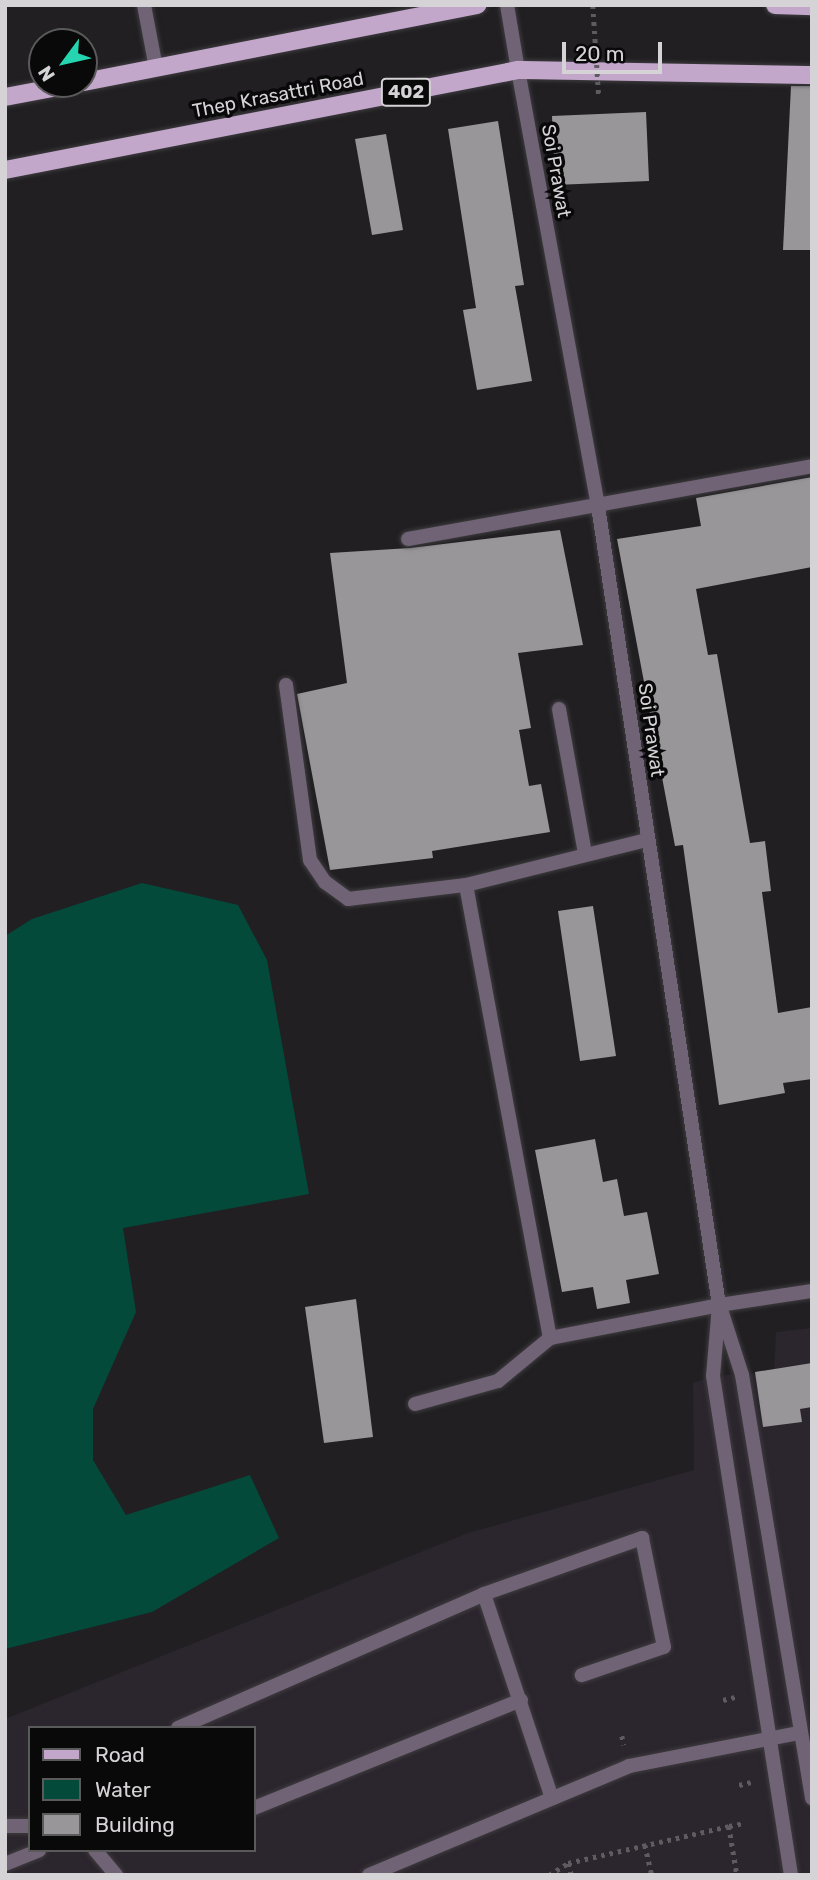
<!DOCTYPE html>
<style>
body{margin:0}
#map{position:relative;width:817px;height:1880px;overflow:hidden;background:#211f22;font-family:Rubik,sans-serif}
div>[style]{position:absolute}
.built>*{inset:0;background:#2b252d}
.water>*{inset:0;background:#034a3b}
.building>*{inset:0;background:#989699}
.path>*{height:4.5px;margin-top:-2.25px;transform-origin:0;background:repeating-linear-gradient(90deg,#5e5c5f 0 3.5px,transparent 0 8.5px)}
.roads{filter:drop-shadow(0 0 2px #3e3c3f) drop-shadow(0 0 2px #3e3c3f)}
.service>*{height:14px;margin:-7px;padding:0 7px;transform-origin:7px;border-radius:7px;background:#706375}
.minor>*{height:14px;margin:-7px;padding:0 7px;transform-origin:7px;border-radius:7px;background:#706375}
.tertiary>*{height:14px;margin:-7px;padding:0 7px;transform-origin:7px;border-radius:7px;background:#706375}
.primary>*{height:18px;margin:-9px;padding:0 9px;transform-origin:9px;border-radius:9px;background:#c2a7cb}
.path-bridge>*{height:4.5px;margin-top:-2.25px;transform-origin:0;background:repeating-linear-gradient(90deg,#5e5c5f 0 3.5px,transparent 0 8.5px)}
span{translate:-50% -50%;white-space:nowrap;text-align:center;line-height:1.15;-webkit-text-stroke:7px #0a090a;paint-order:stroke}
.shield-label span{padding:2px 5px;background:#0a090a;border:2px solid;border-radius:5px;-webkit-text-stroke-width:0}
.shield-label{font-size:18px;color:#d5d3d5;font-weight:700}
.street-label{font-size:19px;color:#d5d3d5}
.frame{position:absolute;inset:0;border:7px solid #d5d3d5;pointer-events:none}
.legend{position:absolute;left:28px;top:1726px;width:228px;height:126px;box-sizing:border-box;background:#0a090a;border:2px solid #5b5a5b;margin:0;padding:9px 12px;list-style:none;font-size:21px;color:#d5d3d5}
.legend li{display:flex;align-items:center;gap:14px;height:35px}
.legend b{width:35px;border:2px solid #5b5a5b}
.north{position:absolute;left:28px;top:28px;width:70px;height:70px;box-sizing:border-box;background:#0a090a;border:2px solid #5b5a5b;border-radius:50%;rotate:237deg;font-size:19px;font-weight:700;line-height:28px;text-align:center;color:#d5d3d5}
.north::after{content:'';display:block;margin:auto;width:24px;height:32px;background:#24d5af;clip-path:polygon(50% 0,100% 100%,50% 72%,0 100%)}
.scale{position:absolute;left:562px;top:42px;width:100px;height:32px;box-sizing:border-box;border:4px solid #d5d3d5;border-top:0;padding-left:9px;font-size:21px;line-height:24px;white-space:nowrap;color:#d5d3d5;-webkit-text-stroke:5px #0a090a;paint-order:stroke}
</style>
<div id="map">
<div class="built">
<i style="clip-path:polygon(evenodd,812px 1328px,812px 1875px,5px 1875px,5px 1719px,468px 1533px,694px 1470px,693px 1383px,713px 1376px,774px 1372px,776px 1332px,812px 1328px,30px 1728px,254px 1728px,254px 1850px,30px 1850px,30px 1728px)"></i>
</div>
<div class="water">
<i style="clip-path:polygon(142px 883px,238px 905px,267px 960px,309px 1194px,123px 1228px,136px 1312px,93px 1409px,93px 1460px,126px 1515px,250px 1475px,279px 1538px,152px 1612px,5px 1649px,5px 936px,32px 919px)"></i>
</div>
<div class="building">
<i style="clip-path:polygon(791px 86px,812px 86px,812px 250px,783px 250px)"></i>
<i style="clip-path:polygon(646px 112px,649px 181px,555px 185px,552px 116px)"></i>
<i style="clip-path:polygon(498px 121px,524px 285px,515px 286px,532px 381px,477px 390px,463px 310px,476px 308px,448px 129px)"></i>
<i style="clip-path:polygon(386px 134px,403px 230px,372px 235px,355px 139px)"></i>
<i style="clip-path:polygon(812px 477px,812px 567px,696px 589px,708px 655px,717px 654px,750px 843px,765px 841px,771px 891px,762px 892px,778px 1013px,812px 1007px,812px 1079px,783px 1083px,785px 1093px,719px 1105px,683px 845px,675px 846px,617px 539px,701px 526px,696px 498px)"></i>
<i style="clip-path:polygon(560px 530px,583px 645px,518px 653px,531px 728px,519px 730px,529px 786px,541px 784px,550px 832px,432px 851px,433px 858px,330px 870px,297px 694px,347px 683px,330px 553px,410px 548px)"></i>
<i style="clip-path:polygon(593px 906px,616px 1056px,580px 1061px,558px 911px)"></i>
<i style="clip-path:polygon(595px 1139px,603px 1182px,617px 1179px,624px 1216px,647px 1212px,659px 1274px,626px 1280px,630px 1303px,597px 1309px,593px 1287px,562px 1292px,535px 1150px)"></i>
<i style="clip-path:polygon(356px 1299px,373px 1437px,324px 1443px,305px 1307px)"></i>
<i style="clip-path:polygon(812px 1363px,812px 1407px,800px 1409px,802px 1422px,763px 1427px,755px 1372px)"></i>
</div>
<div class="path">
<i style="left:723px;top:1700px;width:16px;rotate:-14deg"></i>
<i style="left:622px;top:1736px;width:9px;rotate:77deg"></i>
<i style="left:739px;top:1785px;width:16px;rotate:-14deg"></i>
<i style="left:729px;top:1826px;width:15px;rotate:-11deg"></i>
<i style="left:645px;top:1845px;width:31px;rotate:77deg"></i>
<i style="left:549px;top:1875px;width:22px;rotate:-32deg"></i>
<i style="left:571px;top:1875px;width:12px;rotate:-104deg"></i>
<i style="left:568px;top:1863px;width:165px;rotate:-12.9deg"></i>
<i style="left:729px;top:1826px;width:50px;rotate:80.7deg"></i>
</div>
<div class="roads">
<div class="service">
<i style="left:408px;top:539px;width:411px;rotate:-10.2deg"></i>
<i style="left:286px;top:685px;width:177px;rotate:82.2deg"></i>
<i style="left:310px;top:860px;width:27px;rotate:56deg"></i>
<i style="left:325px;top:882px;width:29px;rotate:36deg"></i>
<i style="left:348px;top:899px;width:119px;rotate:-6.8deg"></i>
<i style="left:466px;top:885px;width:187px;rotate:-14deg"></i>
<i style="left:559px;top:709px;width:147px;rotate:79.8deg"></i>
<i style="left:466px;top:885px;width:461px;rotate:79.5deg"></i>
<i style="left:719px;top:1305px;width:71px;rotate:94.8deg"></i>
<i style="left:713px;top:1376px;width:505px;rotate:81.12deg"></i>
<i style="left:722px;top:1313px;width:65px;rotate:72.1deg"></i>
<i style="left:742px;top:1375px;width:429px;rotate:80.6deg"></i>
<i style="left:415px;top:1404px;width:86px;rotate:-15.5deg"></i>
<i style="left:498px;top:1381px;width:67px;rotate:-39.6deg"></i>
<i style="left:550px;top:1338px;width:172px;rotate:-11deg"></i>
<i style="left:484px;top:1594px;width:215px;rotate:71.6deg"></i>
<i style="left:178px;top:1728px;width:334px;rotate:-23.6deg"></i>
<i style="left:484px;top:1594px;width:168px;rotate:-19.5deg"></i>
<i style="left:642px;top:1538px;width:111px;rotate:78.6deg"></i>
<i style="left:664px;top:1647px;width:87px;rotate:161.1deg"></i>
<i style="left:254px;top:1808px;width:288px;rotate:-22deg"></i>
<i style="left:5px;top:1826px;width:25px"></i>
<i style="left:95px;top:1850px;width:33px;rotate:50deg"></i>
<i style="left:5px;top:1864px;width:37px;rotate:-22deg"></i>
<i style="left:369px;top:1875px;width:282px;rotate:-22.7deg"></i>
<i style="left:629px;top:1766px;width:173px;rotate:-11deg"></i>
</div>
<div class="minor">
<i style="left:144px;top:5px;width:64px;rotate:79.2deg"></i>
<i style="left:518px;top:70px;width:443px;rotate:79.6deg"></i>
<i style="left:598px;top:506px;width:808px;rotate:81.39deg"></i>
<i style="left:719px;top:1305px;width:94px;rotate:-8.6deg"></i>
</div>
<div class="tertiary">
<i style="left:507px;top:5px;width:66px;rotate:80.4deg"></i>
</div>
<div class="primary">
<i style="left:775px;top:5px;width:37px;rotate:2deg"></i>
<i style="left:84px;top:82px;width:401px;rotate:-11.1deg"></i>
<i style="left:5px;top:97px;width:70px;rotate:-10.7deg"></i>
<i style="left:5px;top:170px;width:523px;rotate:-11.03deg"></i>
<i style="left:518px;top:70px;width:294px;rotate:1deg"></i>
</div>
</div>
<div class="path-bridge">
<i style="left:593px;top:5px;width:93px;rotate:86.3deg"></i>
</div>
<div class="shield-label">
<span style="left:406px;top:92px">402</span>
</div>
<div class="street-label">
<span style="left:278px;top:95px;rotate:-11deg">Thep Krasattri Road</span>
<span style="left:556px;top:171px;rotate:80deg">Soi Prawat</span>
<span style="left:651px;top:730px;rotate:82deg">Soi Prawat</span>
</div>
<div class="frame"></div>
<ul class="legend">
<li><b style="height:9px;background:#c2a7cb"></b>Road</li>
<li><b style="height:19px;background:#034a3b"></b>Water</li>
<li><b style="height:19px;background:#989699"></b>Building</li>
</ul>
<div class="north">N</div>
<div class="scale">20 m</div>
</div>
